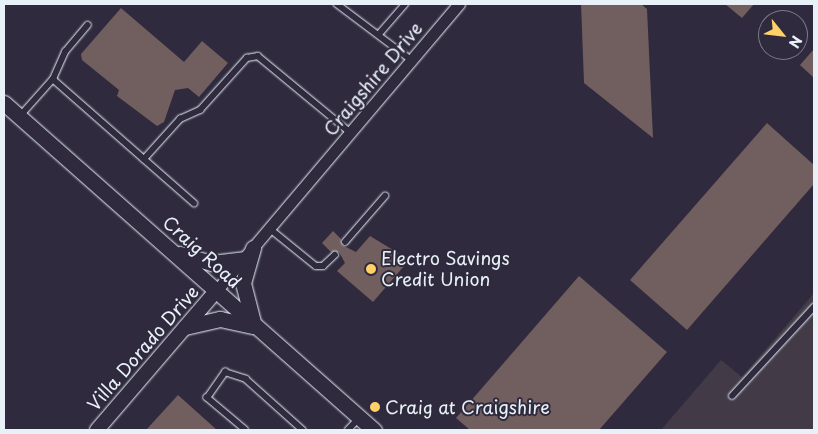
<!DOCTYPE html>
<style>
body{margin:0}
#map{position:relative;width:818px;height:434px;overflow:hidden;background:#2f2a3d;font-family:"Playpen Sans",sans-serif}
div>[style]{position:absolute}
.built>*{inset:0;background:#433a47}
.building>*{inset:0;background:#715e5e}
.roads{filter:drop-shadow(0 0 1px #e8f1f8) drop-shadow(0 0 1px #e8f1f8)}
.service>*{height:5.5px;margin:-2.75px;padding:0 2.75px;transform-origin:2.75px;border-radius:2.75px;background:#2f2a3d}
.minor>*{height:11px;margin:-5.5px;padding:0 5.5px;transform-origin:5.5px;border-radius:5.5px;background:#2f2a3d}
.tertiary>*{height:14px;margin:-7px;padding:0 7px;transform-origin:7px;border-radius:7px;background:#2f2a3d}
.secondary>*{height:15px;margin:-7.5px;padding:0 7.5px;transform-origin:7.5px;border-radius:7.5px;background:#2f2a3d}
.dots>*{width:14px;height:14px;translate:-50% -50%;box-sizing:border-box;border:2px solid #2f2a3d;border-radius:50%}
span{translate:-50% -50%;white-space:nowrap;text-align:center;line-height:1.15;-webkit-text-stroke:4px #2f2a3d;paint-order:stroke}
.street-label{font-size:18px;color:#e8f1f8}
.poi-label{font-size:18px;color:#e8f1f8}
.left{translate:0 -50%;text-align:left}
.frame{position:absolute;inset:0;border:5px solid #e8f1f8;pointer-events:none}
.north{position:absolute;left:758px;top:10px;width:50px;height:50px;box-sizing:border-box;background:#2f2a3d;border:1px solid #797a88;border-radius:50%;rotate:119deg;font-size:14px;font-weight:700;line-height:20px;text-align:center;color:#e8f1f8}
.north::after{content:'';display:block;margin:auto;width:18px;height:22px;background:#ffd166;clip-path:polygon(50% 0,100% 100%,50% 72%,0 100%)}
</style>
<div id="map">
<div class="built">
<i style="clip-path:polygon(814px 293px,814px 430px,661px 430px,721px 360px,742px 377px)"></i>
</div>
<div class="building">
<i style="clip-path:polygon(581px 4px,641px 4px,647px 9px,653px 138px,584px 83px)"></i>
<i style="clip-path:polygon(725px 4px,754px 4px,742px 18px)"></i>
<i style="clip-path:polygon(121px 8px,184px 62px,202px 41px,228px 63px,199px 97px,188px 88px,175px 90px,164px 122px,157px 126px,117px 96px,119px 90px,82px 60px,81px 54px)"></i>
<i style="clip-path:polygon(814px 49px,814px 78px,800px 65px)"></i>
<i style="clip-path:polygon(767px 123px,814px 165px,814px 184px,687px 330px,630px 280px)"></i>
<i style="clip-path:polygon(333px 231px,341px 239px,342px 245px,356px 252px,370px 236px,398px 253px,394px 257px,404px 266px,373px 302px,337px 271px,345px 263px,339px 252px,331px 252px,322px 243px)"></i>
<i style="clip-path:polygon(579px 276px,667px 352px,599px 430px,470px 430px,456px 418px)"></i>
<i style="clip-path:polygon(178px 395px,217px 430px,146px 430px)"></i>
</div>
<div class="roads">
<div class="service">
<i style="left:337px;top:4px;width:95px;rotate:36.9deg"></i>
<i style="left:380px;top:33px;width:38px;rotate:-49deg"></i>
<i style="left:53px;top:79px;width:30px;rotate:-66deg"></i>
<i style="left:65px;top:52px;width:35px;rotate:-50deg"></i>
<i style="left:20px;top:116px;width:50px;rotate:-48.3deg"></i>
<i style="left:53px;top:79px;width:121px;rotate:41.3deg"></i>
<i style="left:144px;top:159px;width:54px;rotate:-48deg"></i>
<i style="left:180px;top:119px;width:22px;rotate:-24deg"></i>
<i style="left:200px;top:110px;width:70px;rotate:-47.9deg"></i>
<i style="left:247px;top:58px;width:11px;rotate:-10deg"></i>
<i style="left:258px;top:56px;width:121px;rotate:39.6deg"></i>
<i style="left:144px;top:159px;width:67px;rotate:41.3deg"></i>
<i style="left:269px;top:228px;width:60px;rotate:39deg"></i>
<i style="left:316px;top:266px;width:7px"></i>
<i style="left:323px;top:266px;width:16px;rotate:-43deg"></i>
<i style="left:345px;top:242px;width:61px;rotate:-49deg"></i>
<i style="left:732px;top:396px;width:121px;rotate:-47.3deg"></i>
<i style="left:245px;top:430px;width:50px;rotate:-139.9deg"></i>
<i style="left:207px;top:398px;width:32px;rotate:-55deg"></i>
<i style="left:225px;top:372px;width:22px;rotate:18deg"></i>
<i style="left:246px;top:379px;width:76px;rotate:41.8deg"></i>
<i style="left:348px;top:430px;width:18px;rotate:-47deg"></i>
</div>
<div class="minor">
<i style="left:217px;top:290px;width:375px;rotate:-49.8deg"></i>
</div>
<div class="tertiary">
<i style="left:97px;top:430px;width:184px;rotate:-49.4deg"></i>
</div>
<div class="secondary">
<i style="left:4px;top:103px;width:494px;rotate:41.5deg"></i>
<i style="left:253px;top:248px;width:36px;rotate:106deg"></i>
<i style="left:243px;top:283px;width:40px;rotate:75.6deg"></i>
<i style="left:180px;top:254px;width:33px;rotate:16deg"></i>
<i style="left:212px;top:263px;width:32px;rotate:-7deg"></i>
<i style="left:185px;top:327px;width:36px;rotate:-13deg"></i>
<i style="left:220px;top:319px;width:34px;rotate:12deg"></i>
</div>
</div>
<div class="dots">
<i style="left:371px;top:269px;background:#ffd166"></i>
<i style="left:375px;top:407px;background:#ffd166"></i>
</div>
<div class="street-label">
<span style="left:373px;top:79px;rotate:-50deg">Craigshire Drive</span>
<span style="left:202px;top:252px;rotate:42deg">Craig Road</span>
<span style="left:143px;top:348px;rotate:-49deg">Villa Dorado Drive</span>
</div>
<div class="poi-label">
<span class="left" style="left:381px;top:269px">Electro Savings<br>Credit Union</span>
<span class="left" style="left:385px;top:407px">Craig at Craigshire</span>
</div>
<div class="frame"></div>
<div class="north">N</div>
</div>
